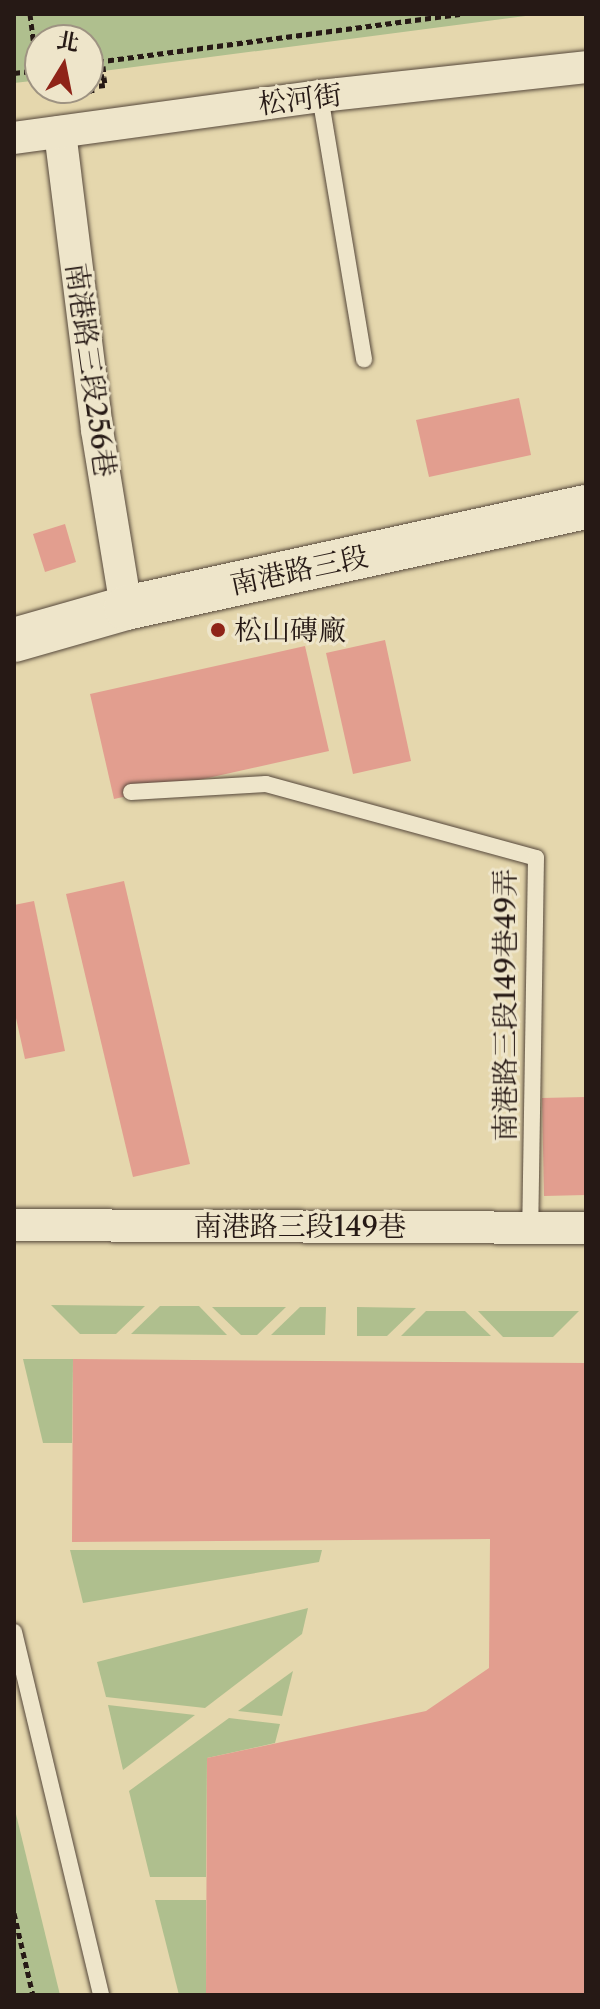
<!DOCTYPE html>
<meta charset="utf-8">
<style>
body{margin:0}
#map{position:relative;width:600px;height:2009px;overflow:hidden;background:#e5d7ad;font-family:"Libre Caslon Text","Noto Serif TC",serif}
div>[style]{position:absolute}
.green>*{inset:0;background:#afbf8e}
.building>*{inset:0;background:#e29e8f}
.path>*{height:5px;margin-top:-2.5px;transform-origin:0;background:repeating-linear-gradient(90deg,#261915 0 6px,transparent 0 10px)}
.roads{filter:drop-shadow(0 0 2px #56483b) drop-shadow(0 0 2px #56483b)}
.lane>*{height:16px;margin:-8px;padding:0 8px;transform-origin:8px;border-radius:8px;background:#eee5ca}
.street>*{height:32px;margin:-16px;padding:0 16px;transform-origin:16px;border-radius:16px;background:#eee5ca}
.secondary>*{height:44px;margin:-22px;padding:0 22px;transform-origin:22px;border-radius:22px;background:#eee5ca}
.path-bridge>*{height:5px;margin-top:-2.5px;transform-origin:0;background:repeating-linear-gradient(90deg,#261915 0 6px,transparent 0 10px)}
.dots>*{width:22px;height:22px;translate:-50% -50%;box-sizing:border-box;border:4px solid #eee5ca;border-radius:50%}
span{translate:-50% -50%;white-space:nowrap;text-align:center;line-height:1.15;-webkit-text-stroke:6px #eee5ca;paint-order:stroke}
.street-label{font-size:28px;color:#261915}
.poi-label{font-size:28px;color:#261915}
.left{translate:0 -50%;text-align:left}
.frame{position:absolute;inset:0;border:16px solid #261915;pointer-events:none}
.north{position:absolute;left:24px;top:24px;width:80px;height:80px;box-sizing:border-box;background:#eee5ca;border:2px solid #9e9382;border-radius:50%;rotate:10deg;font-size:22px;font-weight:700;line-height:32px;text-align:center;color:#261915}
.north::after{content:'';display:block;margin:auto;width:28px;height:36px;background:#8f2418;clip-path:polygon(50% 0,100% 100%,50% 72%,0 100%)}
</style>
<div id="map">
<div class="green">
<i style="clip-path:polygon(14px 14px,541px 14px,88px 73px,88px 40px,40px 40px,40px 80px,14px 83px)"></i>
<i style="clip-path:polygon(51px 1305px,145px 1306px,116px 1334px,80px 1334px)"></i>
<i style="clip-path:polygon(160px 1306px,199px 1306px,227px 1335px,131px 1334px)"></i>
<i style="clip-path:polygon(212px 1307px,286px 1307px,257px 1335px,241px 1335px)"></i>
<i style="clip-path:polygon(300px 1307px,326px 1307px,325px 1335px,271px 1335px)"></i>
<i style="clip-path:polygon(357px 1307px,416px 1308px,387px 1336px,357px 1336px)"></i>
<i style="clip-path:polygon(426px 1311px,465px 1311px,491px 1336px,401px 1336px)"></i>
<i style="clip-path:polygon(478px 1311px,579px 1311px,553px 1337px,503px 1337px)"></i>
<i style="clip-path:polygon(23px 1359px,73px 1359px,72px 1443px,43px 1443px)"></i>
<i style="clip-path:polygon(70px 1550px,322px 1550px,319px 1562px,83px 1603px)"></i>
<i style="clip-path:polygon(308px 1608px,302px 1634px,205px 1708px,106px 1697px,97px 1662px)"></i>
<i style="clip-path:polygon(293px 1671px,282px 1716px,238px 1711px)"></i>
<i style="clip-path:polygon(108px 1705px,195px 1715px,123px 1770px)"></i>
<i style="clip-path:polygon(229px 1718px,280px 1724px,275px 1743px,207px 1758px,206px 1877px,150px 1877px,129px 1791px)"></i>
<i style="clip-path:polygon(14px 1806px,60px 1995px,14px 1995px)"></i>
<i style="clip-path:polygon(155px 1900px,206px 1900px,206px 1995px,179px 1995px)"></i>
</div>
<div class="building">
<i style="clip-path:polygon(519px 398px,531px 455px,429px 477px,416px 420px)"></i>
<i style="clip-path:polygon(65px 524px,76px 562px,45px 572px,33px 534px)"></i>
<i style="clip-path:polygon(385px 640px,411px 761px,353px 774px,326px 653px)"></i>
<i style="clip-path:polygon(305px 646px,329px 751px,114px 799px,90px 694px)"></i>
<i style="clip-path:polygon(124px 881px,190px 1164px,133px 1177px,66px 894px)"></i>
<i style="clip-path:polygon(34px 901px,65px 1051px,25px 1059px,14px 1009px,14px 905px)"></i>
<i style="clip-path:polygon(586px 1097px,586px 1195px,544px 1196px,542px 1098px)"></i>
<i style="clip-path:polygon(73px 1359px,586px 1363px,586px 1995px,206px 1995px,207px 1758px,426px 1711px,489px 1668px,490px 1539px,72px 1542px)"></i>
</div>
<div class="path">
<i style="left:30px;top:14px;width:56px;rotate:82.9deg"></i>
<i style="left:88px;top:63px;width:375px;rotate:-7.5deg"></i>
<i style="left:88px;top:68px;width:15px;rotate:-8deg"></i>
<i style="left:14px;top:73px;width:23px;rotate:-7deg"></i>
<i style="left:92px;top:93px;width:14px;rotate:-94deg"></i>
<i style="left:91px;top:79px;width:13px;rotate:-9deg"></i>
<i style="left:104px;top:77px;width:8px;rotate:83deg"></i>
<i style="left:14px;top:1913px;width:84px;rotate:77deg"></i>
</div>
<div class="roads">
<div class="lane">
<i style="left:320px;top:96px;width:267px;rotate:80.5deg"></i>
<i style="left:131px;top:792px;width:135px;rotate:-3.4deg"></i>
<i style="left:266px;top:784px;width:280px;rotate:15.3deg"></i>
<i style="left:536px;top:858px;width:369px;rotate:90.9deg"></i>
<i style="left:14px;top:1632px;width:373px;rotate:76.5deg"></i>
</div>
<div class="street">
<i style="left:60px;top:132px;width:300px;rotate:82.9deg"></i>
<i style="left:97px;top:430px;width:180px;rotate:80.7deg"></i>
<i style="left:14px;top:138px;width:309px;rotate:-7.8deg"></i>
<i style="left:320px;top:96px;width:268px;rotate:-6.2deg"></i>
<i style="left:14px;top:1225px;width:572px;rotate:0.3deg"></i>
</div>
<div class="secondary">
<i style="left:14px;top:640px;width:116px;rotate:-15.9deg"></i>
<i style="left:126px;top:608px;width:471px;rotate:-12.4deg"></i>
</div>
</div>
<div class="path-bridge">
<i style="left:103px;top:66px;width:10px;rotate:84deg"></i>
<i style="left:104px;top:76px;width:16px;rotate:173deg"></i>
<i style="left:88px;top:78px;width:9px;rotate:84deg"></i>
<i style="left:89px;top:87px;width:16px;rotate:-7deg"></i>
</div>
<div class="dots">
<i style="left:218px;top:630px;background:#8f2418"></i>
</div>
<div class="street-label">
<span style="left:300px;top:99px;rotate:-7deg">松河街</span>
<span style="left:91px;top:370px;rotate:82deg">南港路三段256巷</span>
<span style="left:299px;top:570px;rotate:-12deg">南港路三段</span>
<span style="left:505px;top:1005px;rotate:-90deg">南港路三段149巷49弄</span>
<span style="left:300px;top:1226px">南港路三段149巷</span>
</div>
<div class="poi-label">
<span class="left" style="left:234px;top:630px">松山磚廠</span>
</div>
<div class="frame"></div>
<div class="north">北</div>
</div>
